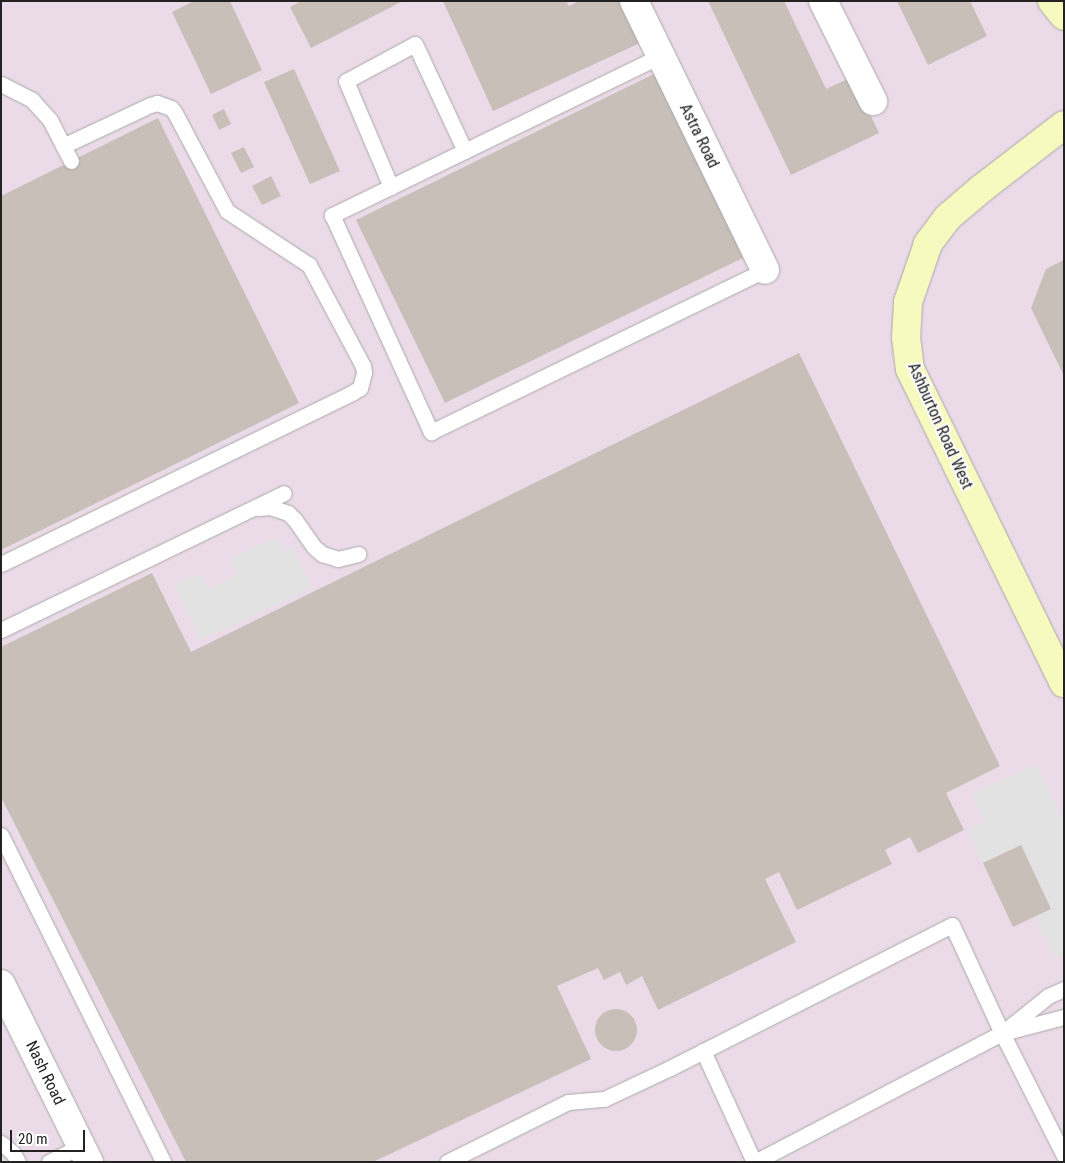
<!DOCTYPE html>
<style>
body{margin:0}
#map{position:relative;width:1065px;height:1163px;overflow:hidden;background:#f2efe9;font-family:"Roboto Condensed",sans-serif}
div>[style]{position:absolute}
.industrial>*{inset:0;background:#ebdbe8}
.parking>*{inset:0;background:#e2e2e2}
.building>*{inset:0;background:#c7bfb8}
.round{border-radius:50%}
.roads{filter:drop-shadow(0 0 1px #a9a9a9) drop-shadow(0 0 1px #a9a9a9)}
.lane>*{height:15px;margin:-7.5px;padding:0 7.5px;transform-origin:7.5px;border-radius:7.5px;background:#fff}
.street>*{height:28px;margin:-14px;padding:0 14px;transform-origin:14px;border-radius:14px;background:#fff}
.secondary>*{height:28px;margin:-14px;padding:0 14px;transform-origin:14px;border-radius:14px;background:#f7fabf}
span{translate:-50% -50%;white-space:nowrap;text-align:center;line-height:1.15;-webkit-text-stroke:4px #fff;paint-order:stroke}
.street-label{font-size:16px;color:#222}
.frame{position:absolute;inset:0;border:2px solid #222;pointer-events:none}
.scale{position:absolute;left:10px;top:1130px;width:75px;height:22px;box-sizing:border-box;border:2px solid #222;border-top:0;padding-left:6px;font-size:15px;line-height:18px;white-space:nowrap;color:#222;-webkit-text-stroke:4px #fff;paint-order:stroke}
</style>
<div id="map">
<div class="industrial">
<i style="clip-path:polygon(1px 1px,1064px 1px,1064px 1162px,1px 1162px)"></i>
</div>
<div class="parking">
<i style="clip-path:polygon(277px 537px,284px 552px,294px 548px,312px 588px,200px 640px,174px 585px,200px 573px,208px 589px,237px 575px,230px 559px)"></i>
<i style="clip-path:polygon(1036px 764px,1064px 823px,1064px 954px,1054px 958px,1035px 917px,1051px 909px,1022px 845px,983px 863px,967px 829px,984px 821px,972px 794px)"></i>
</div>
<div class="building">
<i style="clip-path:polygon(194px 1px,230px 1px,262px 70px,211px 94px,172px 12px)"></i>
<i style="clip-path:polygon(301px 1px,403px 1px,311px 48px,290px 7px)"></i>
<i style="clip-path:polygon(443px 1px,566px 1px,569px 6px,579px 1px,620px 1px,640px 43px,493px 111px)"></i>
<i style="clip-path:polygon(708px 1px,784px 1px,826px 89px,852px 77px,879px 133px,791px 175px)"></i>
<i style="clip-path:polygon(897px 1px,970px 1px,987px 36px,928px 65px)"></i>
<i style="clip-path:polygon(294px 69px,340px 171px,310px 184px,264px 82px)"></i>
<i style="clip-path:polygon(660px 71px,749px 255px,445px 403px,356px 220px)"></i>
<i style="clip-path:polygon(224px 109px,231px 124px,219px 130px,212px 115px)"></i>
<i style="clip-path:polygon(158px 118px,299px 403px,1px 550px,1px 196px)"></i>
<i style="clip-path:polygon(244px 147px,254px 167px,241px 173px,231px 153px)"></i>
<i style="clip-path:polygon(271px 176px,281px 196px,262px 205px,252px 186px)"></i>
<i style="clip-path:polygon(1064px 260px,1064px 376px,1031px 308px,1046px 269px)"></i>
<i style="clip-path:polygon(799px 353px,1000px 766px,946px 793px,964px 830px,918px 853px,910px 837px,885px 850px,892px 864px,797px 910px,779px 872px,765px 879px,796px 942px,658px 1010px,642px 976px,626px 985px,620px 972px,604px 980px,598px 968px,557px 986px,591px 1059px,373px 1162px,186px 1162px,1px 797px,1px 647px,152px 573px,191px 652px)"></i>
<i style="clip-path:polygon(1021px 845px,1051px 909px,1013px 927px,983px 863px)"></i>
<i class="round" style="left:595px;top:1009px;width:42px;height:42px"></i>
</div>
<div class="roads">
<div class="lane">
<i style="left:660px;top:56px;width:365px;rotate:154.1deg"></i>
<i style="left:332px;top:215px;width:239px;rotate:65.5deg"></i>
<i style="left:431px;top:432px;width:371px;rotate:-25.9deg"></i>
<i style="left:1px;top:84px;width:35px;rotate:27deg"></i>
<i style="left:32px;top:100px;width:27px;rotate:48deg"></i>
<i style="left:50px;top:120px;width:46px;rotate:62.9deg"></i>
<i style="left:391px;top:187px;width:115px;rotate:-113deg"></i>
<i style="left:346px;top:81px;width:78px;rotate:-28.2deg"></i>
<i style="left:415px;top:44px;width:118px;rotate:65deg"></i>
<i style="left:258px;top:508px;width:12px;rotate:-5deg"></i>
<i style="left:270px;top:507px;width:19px;rotate:18deg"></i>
<i style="left:288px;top:513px;width:10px;rotate:45deg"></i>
<i style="left:295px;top:520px;width:33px;rotate:55deg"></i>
<i style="left:314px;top:547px;width:11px;rotate:41deg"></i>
<i style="left:322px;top:554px;width:17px;rotate:17deg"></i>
<i style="left:338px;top:559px;width:21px;rotate:-14deg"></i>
<i style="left:1px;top:564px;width:392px;rotate:-26deg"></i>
<i style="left:353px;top:392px;width:8px;rotate:-30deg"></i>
<i style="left:360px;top:388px;width:16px;rotate:-75deg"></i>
<i style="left:364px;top:373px;width:7px;rotate:-98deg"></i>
<i style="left:363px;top:366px;width:115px;rotate:-118.1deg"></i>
<i style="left:309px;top:265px;width:98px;rotate:-146.6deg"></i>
<i style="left:227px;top:211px;width:111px;rotate:-118deg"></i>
<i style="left:175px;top:113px;width:6px;rotate:-129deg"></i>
<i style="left:171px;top:108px;width:15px;rotate:-160deg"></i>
<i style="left:157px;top:103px;width:7px;rotate:164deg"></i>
<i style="left:150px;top:105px;width:96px;rotate:154.8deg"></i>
<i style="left:1px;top:630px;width:314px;rotate:-25.8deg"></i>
<i style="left:1px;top:835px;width:365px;rotate:63.6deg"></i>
<i style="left:1006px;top:1032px;width:60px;rotate:-14.5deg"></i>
<i style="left:703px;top:1051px;width:122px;rotate:65.3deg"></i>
<i style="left:1px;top:1143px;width:16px;rotate:40deg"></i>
<i style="left:13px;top:1153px;width:10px;rotate:61deg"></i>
<i style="left:49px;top:1162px;width:36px;rotate:-27deg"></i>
<i style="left:447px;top:1162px;width:135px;rotate:-26.4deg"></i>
<i style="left:568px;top:1102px;width:36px;rotate:-5deg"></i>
<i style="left:604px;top:1099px;width:73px;rotate:-25.2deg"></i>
<i style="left:670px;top:1068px;width:316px;rotate:-26.9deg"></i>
<i style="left:952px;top:925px;width:119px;rotate:65.2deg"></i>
<i style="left:1002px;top:1033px;width:138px;rotate:63.2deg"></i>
<i style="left:755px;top:1162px;width:279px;rotate:-27.6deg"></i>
<i style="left:1002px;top:1033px;width:59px;rotate:-38.8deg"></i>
<i style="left:1048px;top:996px;width:17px;rotate:-24deg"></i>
</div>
<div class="street">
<i style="left:634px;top:1px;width:299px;rotate:64deg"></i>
<i style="left:823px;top:1px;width:112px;rotate:63.4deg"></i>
<i style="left:1px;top:984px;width:199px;rotate:63.7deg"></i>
</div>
<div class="secondary">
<i style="left:1052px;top:1px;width:19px;rotate:51deg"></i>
<i style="left:1064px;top:125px;width:105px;rotate:142.4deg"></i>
<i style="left:981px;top:189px;width:43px;rotate:139.7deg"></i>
<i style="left:948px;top:217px;width:34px;rotate:127deg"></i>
<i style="left:928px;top:244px;width:61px;rotate:109deg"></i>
<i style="left:908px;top:302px;width:35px;rotate:93deg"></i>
<i style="left:906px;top:337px;width:32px;rotate:83deg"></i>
<i style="left:910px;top:369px;width:350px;rotate:63.9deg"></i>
</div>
</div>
<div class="street-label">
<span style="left:699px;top:136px;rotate:64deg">Astra Road</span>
<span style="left:940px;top:426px;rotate:66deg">Ashburton Road West</span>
<span style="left:45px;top:1073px;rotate:64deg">Nash Road</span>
</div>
<div class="frame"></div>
<div class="scale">20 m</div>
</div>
